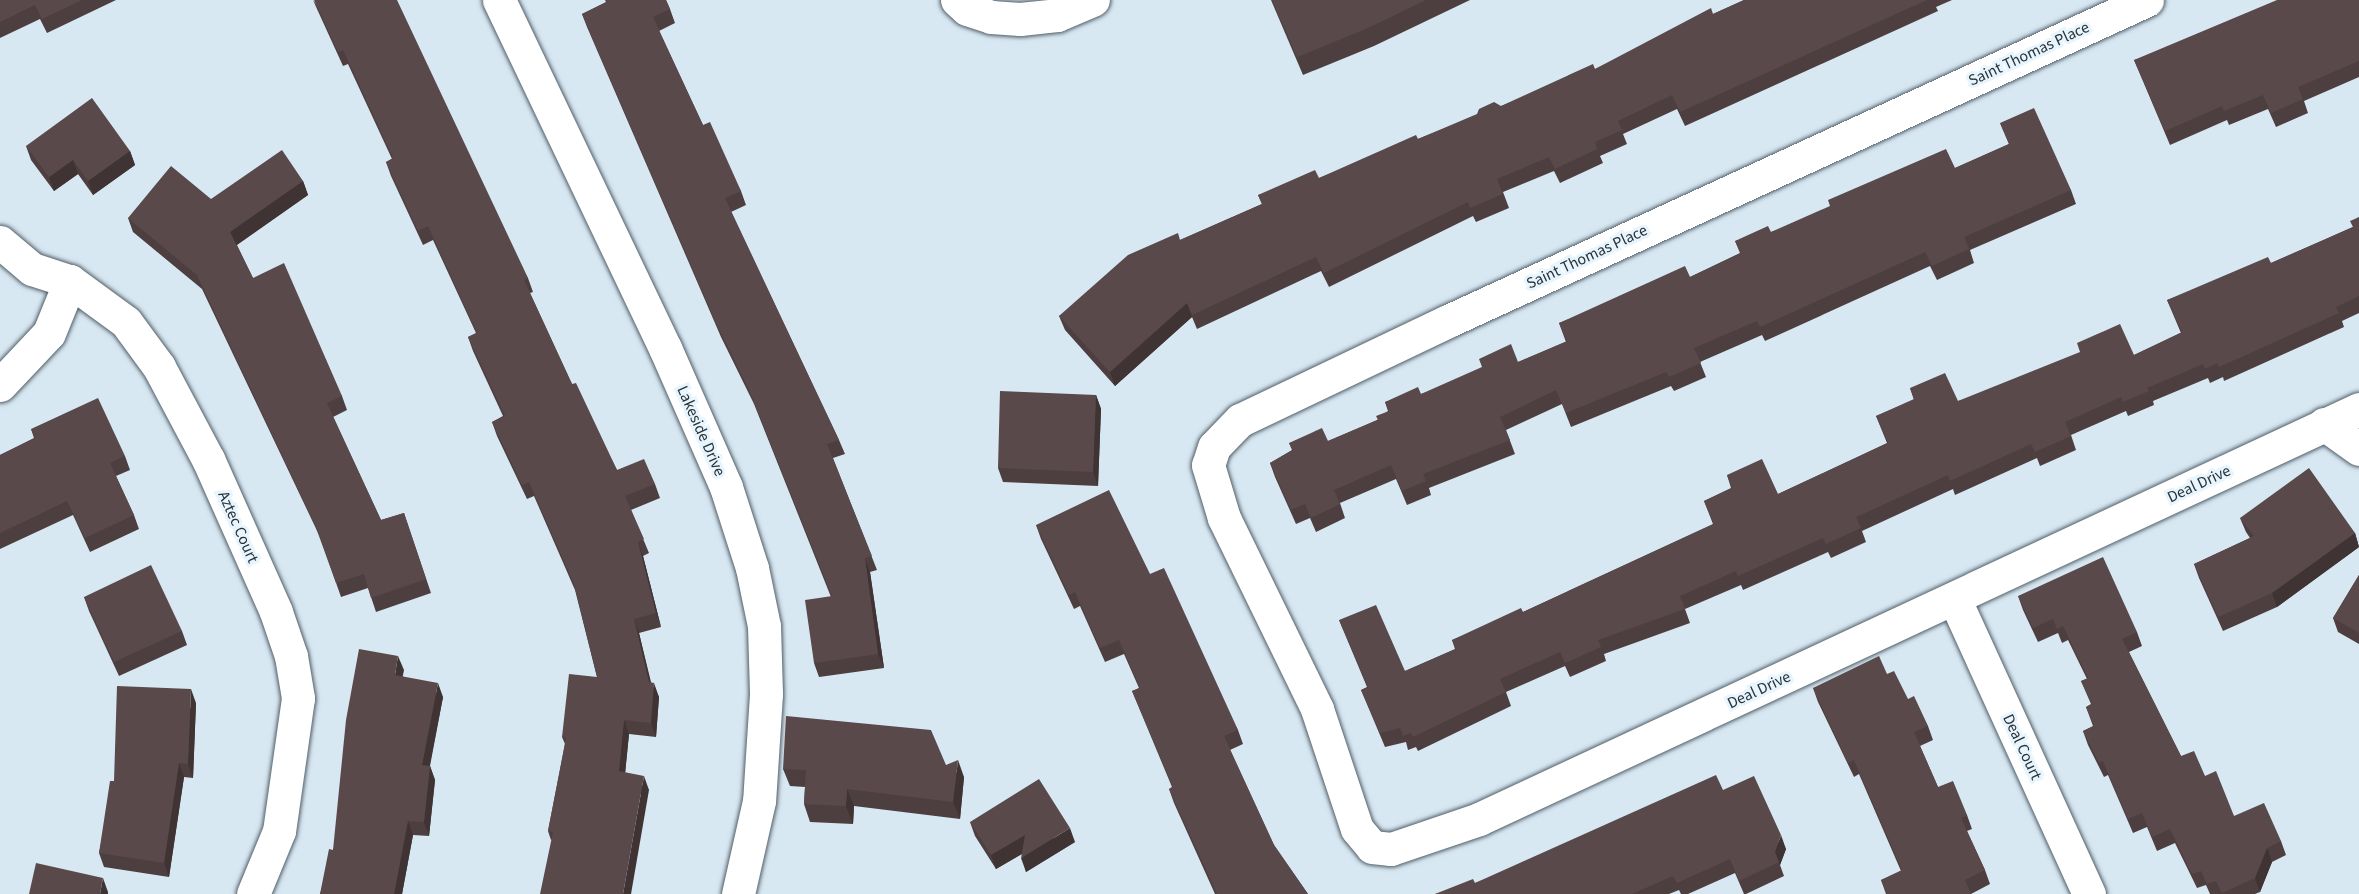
<!DOCTYPE html>
<style>
body{margin:0}
#map{position:relative;width:2359px;height:894px;overflow:hidden;background:#d8e8f3;font-family:"Source Sans 3",sans-serif}
div>[style]{position:absolute}
.roads{filter:drop-shadow(0 0 2px #505e67) drop-shadow(0 0 2px #505e67)}
.minor>*{height:33px;margin:-16.5px;padding:0 16.5px;transform-origin:16.5px;border-radius:16.5px;background:#fff}
.wall>*{inset:0;background:#4d3f40}
.shaded-wall>*{inset:0;background:#3f3334}
.building>*{inset:0;background:#5a494a}
span{translate:-50% -50%;white-space:nowrap;text-align:center;line-height:1.15;-webkit-text-stroke:6px #e7f5fe;paint-order:stroke}
.street-label{font-size:16px;color:#2b3135}
</style>
<div id="map">
<div class="roads">
<div class="minor">
<i style="left:499px;top:0;width:386px;rotate:64.5deg"></i>
<i style="left:665px;top:348px;width:152px;rotate:66.3deg"></i>
<i style="left:726px;top:487px;width:85px;rotate:72.2deg"></i>
<i style="left:752px;top:568px;width:59px;rotate:78.3deg"></i>
<i style="left:764px;top:626px;width:68px;rotate:88.3deg"></i>
<i style="left:766px;top:694px;width:107px;rotate:93.7deg"></i>
<i style="left:759px;top:801px;width:95px;rotate:102.7deg"></i>
<i style="left:957px;top:0;width:13px;rotate:42deg"></i>
<i style="left:967px;top:9px;width:25px;rotate:18deg"></i>
<i style="left:991px;top:17px;width:29px;rotate:4deg"></i>
<i style="left:1020px;top:19px;width:37px;rotate:-6deg"></i>
<i style="left:1057px;top:15px;width:39px;rotate:-23deg"></i>
<i style="left:2147px;top:0;width:769px;rotate:155.33deg"></i>
<i style="left:1448px;top:321px;width:230px;rotate:154.5deg"></i>
<i style="left:1240px;top:420px;width:37px;rotate:134deg"></i>
<i style="left:1214px;top:447px;width:19px;rotate:108deg"></i>
<i style="left:1208px;top:465px;width:55px;rotate:73.2deg"></i>
<i style="left:1224px;top:518px;width:212px;rotate:64deg"></i>
<i style="left:1317px;top:709px;width:126px;rotate:71.6deg"></i>
<i style="left:1357px;top:829px;width:23px;rotate:50deg"></i>
<i style="left:1372px;top:847px;width:19px;rotate:6deg"></i>
<i style="left:1391px;top:849px;width:93px;rotate:-18.8deg"></i>
<i style="left:1479px;top:819px;width:971px;rotate:-24.98deg"></i>
<i style="left:0;top:242px;width:42px;rotate:40.2deg"></i>
<i style="left:32px;top:269px;width:40px;rotate:18deg"></i>
<i style="left:70px;top:281px;width:69px;rotate:36.2deg"></i>
<i style="left:126px;top:322px;width:56px;rotate:53.7deg"></i>
<i style="left:159px;top:367px;width:104px;rotate:62deg"></i>
<i style="left:208px;top:459px;width:167px;rotate:66deg"></i>
<i style="left:276px;top:612px;width:46px;rotate:71.2deg"></i>
<i style="left:291px;top:656px;width:43px;rotate:80.5deg"></i>
<i style="left:298px;top:698px;width:134px;rotate:98.1deg"></i>
<i style="left:279px;top:831px;width:68px;rotate:112.4deg"></i>
<i style="left:0;top:385px;width:71px;rotate:-46.7deg"></i>
<i style="left:49px;top:333px;width:56px;rotate:-68deg"></i>
<i style="left:2324px;top:424px;width:43px;rotate:35.5deg"></i>
<i style="left:1955px;top:600px;width:323px;rotate:65.5deg"></i>
</div>
</div>
<div class="wall">
<i style="clip-path:polygon(0 0,116px 0,47px 33px,40px 19px,0 38px)"></i>
<i style="clip-path:polygon(313px 0,528px 278px,533px 292px,530px 293px,572px 384px,617px 470px,655px 484px,660px 498px,631px 510px,649px 553px,643px 556px,661px 627px,639px 633px,651px 682px,659px 697px,656px 737px,629px 734px,625px 773px,649px 790px,551px 840px,548px 831px,565px 744px,562px 737px,597px 677px,575px 590px,534px 496px,527px 499px,497px 436px,492px 422px,503px 416px,473px 351px,468px 337px,476px 333px,433px 240px,423px 245px,391px 176px,386px 162px,392px 159px,348px 64px,343px 66px,317px 9px)"></i>
<i style="clip-path:polygon(605px 0,666px 0,670px 9px,675px 23px,659px 31px,703px 125px,741px 191px,746px 205px,731px 212px,839px 440px,845px 454px,833px 458px,877px 570px,870px 572px,884px 668px,819px 677px,814px 663px,831px 597px,754px 404px,721px 337px,587px 27px,582px 14px,606px 2px)"></i>
<i style="clip-path:polygon(1271px 0,1470px 0,1374px 46px,1303px 75px)"></i>
<i style="clip-path:polygon(1744px 0,1952px 0,1936px 7px,1938px 11px,1685px 126px,1677px 109px,1623px 134px,1627px 144px,1600px 156px,1603px 163px,1560px 183px,1554px 171px,1503px 192px,1509px 208px,1476px 222px,1473px 216px,1329px 287px,1321px 271px,1197px 329px,1192px 317px,1115px 386px,1065px 330px,1059px 316px,1180px 240px,1262px 204px,1258px 195px,1319px 178px,1595px 69px,1713px 14px)"></i>
<i style="clip-path:polygon(2359px 0,2359px 77px,2304px 101px,2308px 113px,2276px 127px,2268px 109px,2229px 125px,2227px 120px,2170px 145px,2134px 60px)"></i>
<i style="clip-path:polygon(2000px 123px,2071px 190px,2076px 204px,1970px 250px,1974px 263px,1937px 280px,1930px 266px,1765px 341px,1762px 335px,1700px 362px,1706px 377px,1674px 391px,1671px 386px,1571px 427px,1562px 404px,1506px 430px,1515px 454px,1429px 488px,1431px 495px,1407px 505px,1396px 479px,1340px 503px,1345px 518px,1316px 532px,1310px 518px,1296px 524px,1275px 477px,1270px 463px,1292px 450px,1289px 443px,1328px 441px,1377px 420px,1388px 411px,1385px 402px,1421px 394px,1518px 362px,1566px 342px,1559px 323px,1690px 277px,1740px 253px,1735px 241px,1771px 232px,1955px 168px,2009px 144px)"></i>
<i style="clip-path:polygon(26px 146px,130px 151px,135px 165px,93px 195px,78px 174px,54px 191px,31px 160px)"></i>
<i style="clip-path:polygon(303px 181px,308px 195px,237px 245px,253px 278px,342px 396px,347px 410px,333px 417px,381px 520px,404px 513px,431px 593px,376px 612px,368px 588px,341px 597px,320px 537px,202px 289px,133px 232px,128px 218px,211px 199px)"></i>
<i style="clip-path:polygon(2359px 217px,2359px 313px,2342px 321px,2344px 327px,2224px 381px,2223px 377px,2210px 383px,2208px 378px,2153px 401px,2154px 405px,2128px 416px,2126px 411px,2071px 435px,2076px 450px,2040px 466px,2037px 458px,1955px 495px,1953px 489px,1862px 531px,1866px 542px,1831px 558px,1828px 552px,1743px 590px,1741px 585px,1685px 609px,1690px 623px,1604px 654px,1606px 661px,1570px 677px,1565px 666px,1506px 692px,1511px 706px,1418px 751px,1416px 747px,1408px 750px,1406px 742px,1385px 747px,1361px 690px,1367px 687px,1339px 620px,1405px 671px,1455px 649px,1452px 640px,1523px 612px,1713px 524px,1704px 501px,1731px 488px,1727px 475px,1778px 494px,1887px 443px,1876px 416px,1914px 400px,1910px 388px,1958px 401px,2134px 355px,2181px 333px,2167px 300px,2271px 263px,2353px 227px)"></i>
<i style="clip-path:polygon(1096px 395px,1101px 409px,1098px 486px,1003px 482px,998px 468px)"></i>
<i style="clip-path:polygon(31px 429px,125px 456px,130px 470px,116px 476px,134px 515px,139px 529px,90px 552px,73px 515px,0 549px,0 455px,34px 438px)"></i>
<i style="clip-path:polygon(2240px 518px,2355px 533px,2359px 547px,2277px 607px,2223px 631px,2199px 578px,2194px 564px,2250px 538px,2246px 532px)"></i>
<i style="clip-path:polygon(1036px 525px,1150px 574px,1238px 730px,1243px 744px,1230px 750px,1274px 845px,1308px 894px,1215px 894px,1174px 803px,1169px 789px,1172px 787px,1132px 691px,1139px 688px,1124px 654px,1105px 662px,1080px 606px,1074px 609px,1041px 539px)"></i>
<i style="clip-path:polygon(2359px 575px,2359px 644px,2338px 632px,2333px 618px)"></i>
<i style="clip-path:polygon(2018px 596px,2137px 632px,2142px 646px,2129px 652px,2181px 756px,2205px 776px,2234px 816px,2281px 841px,2286px 855px,2272px 862px,2260px 892px,2255px 894px,2210px 894px,2206px 885px,2197px 888px,2175px 843px,2157px 851px,2147px 827px,2133px 833px,2108px 775px,2104px 777px,2088px 745px,2083px 731px,2093px 726px,2086px 707px,2091px 704px,2081px 681px,2087px 679px,2068px 640px,2062px 643px,2058px 633px,2038px 642px,2023px 610px)"></i>
<i style="clip-path:polygon(84px 597px,182px 631px,187px 645px,119px 676px,89px 611px)"></i>
<i style="clip-path:polygon(404px 670px,402px 676px,443px 697px,430px 766px,435px 780px,429px 836px,413px 835px,402px 894px,320px 894px,333px 850px)"></i>
<i style="clip-path:polygon(1887px 674px,1928px 726px,1933px 740px,1920px 746px,1938px 787px,1967px 815px,1972px 829px,1967px 831px,1985px 870px,1990px 884px,1971px 894px,1886px 894px,1881px 880px,1901px 871px,1859px 774px,1854px 777px,1818px 702px,1813px 688px)"></i>
<i style="clip-path:polygon(196px 703px,193px 778px,184px 777px,169px 877px,104px 867px,99px 853px,114px 781px)"></i>
<i style="clip-path:polygon(946px 765px,964px 777px,960px 819px,854px 806px,853px 824px,810px 822px,804px 804px,805px 787px,790px 786px,783px 769px)"></i>
<i style="clip-path:polygon(1723px 790px,1786px 849px,1780px 865px,1784px 876px,1746px 894px,1744px 894px,1735px 873px,1688px 894px,1681px 894px,1679px 890px,1669px 894px,1435px 894px,1475px 883px)"></i>
<i style="clip-path:polygon(970px 822px,1075px 842px,1026px 872px,1022px 854px,996px 869px,975px 836px)"></i>
</div>
<div class="shaded-wall">
<i style="clip-path:polygon(130px 151px,135px 165px,93px 195px,88px 181px)"></i>
<i style="clip-path:polygon(73px 160px,78px 174px,54px 191px,49px 177px)"></i>
<i style="clip-path:polygon(303px 181px,308px 195px,235px 246px,230px 232px)"></i>
<i style="clip-path:polygon(1187px 303px,1192px 317px,1115px 386px,1110px 372px)"></i>
<i style="clip-path:polygon(1096px 395px,1101px 409px,1098px 486px,1093px 472px)"></i>
<i style="clip-path:polygon(2355px 533px,2359px 547px,2277px 607px,2272px 593px)"></i>
<i style="clip-path:polygon(638px 542px,643px 556px,661px 627px,656px 613px)"></i>
<i style="clip-path:polygon(865px 558px,870px 572px,884px 668px,878px 654px)"></i>
<i style="clip-path:polygon(634px 619px,639px 633px,653px 693px,654px 683px,659px 697px,656px 737px,651px 723px,649px 682px)"></i>
<i style="clip-path:polygon(398px 656px,404px 670px,400px 689px,395px 675px)"></i>
<i style="clip-path:polygon(438px 683px,443px 697px,427px 779px,422px 765px)"></i>
<i style="clip-path:polygon(191px 689px,196px 703px,193px 778px,188px 764px)"></i>
<i style="clip-path:polygon(624px 720px,629px 734px,624px 785px,619px 771px)"></i>
<i style="clip-path:polygon(958px 760px,964px 777px,960px 819px,953px 802px)"></i>
<i style="clip-path:polygon(179px 763px,184px 777px,169px 877px,164px 863px)"></i>
<i style="clip-path:polygon(430px 766px,435px 780px,429px 836px,424px 822px)"></i>
<i style="clip-path:polygon(644px 776px,649px 790px,631px 894px,623px 894px)"></i>
<i style="clip-path:polygon(847px 789px,854px 806px,853px 824px,846px 806px)"></i>
<i style="clip-path:polygon(408px 821px,413px 835px,402px 894px,394px 894px)"></i>
<i style="clip-path:polygon(1070px 828px,1075px 842px,1026px 872px,1021px 858px)"></i>
<i style="clip-path:polygon(1025px 835px,1030px 849px,996px 869px,991px 855px)"></i>
<i style="clip-path:polygon(1781px 835px,1786px 849px,1780px 865px,1775px 852px)"></i>
<i style="clip-path:polygon(2267px 848px,2272px 862px,2260px 892px,2255px 878px)"></i>
<i style="clip-path:polygon(103px 878px,108px 892px,108px 894px,100px 894px)"></i>
</div>
<div class="building">
<i style="clip-path:polygon(0 0,82px 0,42px 19px,35px 5px,0 22px)"></i>
<i style="clip-path:polygon(314px 0,397px 0,528px 278px,524px 280px,572px 384px,576px 383px,617px 470px,644px 459px,655px 484px,625px 496px,644px 539px,638px 542px,656px 613px,634px 619px,649px 682px,654px 683px,651px 723px,624px 720px,619px 771px,644px 776px,623px 894px,540px 894px,553px 832px,548px 831px,566px 738px,562px 737px,569px 674px,597px 677px,574px 584px,529px 482px,522px 485px,492px 422px,505px 416px,468px 337px,477px 333px,428px 226px,418px 231px,386px 162px,393px 158px,343px 50px,338px 52px)"></i>
<i style="clip-path:polygon(606px 0,666px 0,670px 9px,653px 17px,703px 125px,710px 122px,741px 191px,725px 198px,839px 440px,827px 444px,872px 556px,865px 558px,878px 654px,814px 663px,805px 600px,832px 596px,749px 390px,716px 323px,582px 14px,607px 2px)"></i>
<i style="clip-path:polygon(1272px 0,1426px 0,1368px 28px,1297px 57px)"></i>
<i style="clip-path:polygon(1744px 0,1927px 0,1680px 112px,1672px 95px,1618px 121px,1622px 130px,1595px 142px,1597px 149px,1555px 169px,1549px 157px,1497px 179px,1503px 194px,1470px 208px,1468px 202px,1324px 273px,1316px 257px,1192px 315px,1187px 303px,1110px 372px,1059px 316px,1128px 255px,1178px 233px,1180px 240px,1262px 204px,1258px 195px,1315px 170px,1319px 178px,1416px 135px,1418px 139px,1477px 114px,1479px 109px,1494px 102px,1501px 106px,1593px 64px,1595px 69px,1711px 8px,1713px 14px)"></i>
<i style="clip-path:polygon(2277px 0,2359px 0,2359px 61px,2298px 87px,2303px 99px,2271px 113px,2263px 95px,2224px 111px,2222px 106px,2165px 131px,2134px 60px)"></i>
<i style="clip-path:polygon(92px 98px,130px 151px,88px 181px,73px 160px,49px 177px,26px 146px)"></i>
<i style="clip-path:polygon(2034px 108px,2071px 190px,1964px 237px,1969px 249px,1932px 266px,1925px 252px,1760px 327px,1757px 321px,1694px 348px,1701px 363px,1669px 377px,1666px 372px,1566px 413px,1556px 390px,1500px 417px,1510px 440px,1423px 474px,1426px 481px,1402px 491px,1391px 465px,1334px 490px,1340px 504px,1311px 518px,1305px 504px,1291px 510px,1270px 463px,1293px 450px,1289px 443px,1322px 428px,1328px 441px,1378px 420px,1376px 416px,1389px 411px,1385px 402px,1418px 387px,1421px 394px,1482px 367px,1479px 359px,1511px 344px,1518px 362px,1567px 341px,1559px 323px,1685px 266px,1690px 277px,1741px 253px,1735px 241px,1768px 226px,1771px 232px,1830px 206px,1828px 200px,1946px 149px,1955px 168px,2009px 144px,2000px 123px)"></i>
<i style="clip-path:polygon(282px 150px,303px 181px,230px 232px,253px 278px,284px 263px,342px 396px,327px 403px,381px 520px,404px 513px,426px 579px,371px 598px,364px 574px,336px 583px,315px 525px,197px 275px,128px 218px,171px 166px,211px 199px)"></i>
<i style="clip-path:polygon(2359px 217px,2359px 296px,2336px 307px,2339px 313px,2219px 367px,2217px 363px,2205px 369px,2203px 364px,2147px 388px,2149px 391px,2123px 402px,2121px 397px,2065px 422px,2071px 436px,2035px 452px,2031px 444px,1950px 481px,1948px 475px,1856px 517px,1861px 528px,1826px 544px,1823px 538px,1738px 576px,1736px 571px,1680px 596px,1685px 609px,1598px 640px,1601px 647px,1565px 663px,1560px 652px,1500px 679px,1506px 692px,1413px 737px,1411px 733px,1403px 736px,1400px 728px,1380px 733px,1361px 690px,1368px 687px,1339px 620px,1376px 605px,1405px 671px,1456px 649px,1452px 640px,1521px 608px,1523px 612px,1714px 524px,1704px 501px,1732px 488px,1727px 475px,1762px 459px,1778px 494px,1888px 443px,1876px 416px,1914px 399px,1910px 388px,1945px 373px,1958px 401px,2080px 352px,2077px 343px,2120px 324px,2134px 355px,2182px 332px,2167px 300px,2268px 257px,2271px 263px,2353px 227px,2350px 221px)"></i>
<i style="clip-path:polygon(1000px 391px,1096px 395px,1093px 472px,998px 468px)"></i>
<i style="clip-path:polygon(98px 398px,125px 456px,110px 463px,134px 515px,85px 538px,67px 501px,0 533px,0 455px,35px 438px,31px 429px)"></i>
<i style="clip-path:polygon(2309px 468px,2355px 533px,2272px 593px,2218px 617px,2194px 564px,2254px 536px,2240px 518px)"></i>
<i style="clip-path:polygon(1109px 490px,1150px 574px,1164px 568px,1238px 730px,1224px 736px,1274px 845px,1308px 894px,1217px 894px,1169px 789px,1173px 787px,1132px 691px,1140px 688px,1119px 640px,1100px 648px,1075px 592px,1069px 595px,1036px 525px)"></i>
<i style="clip-path:polygon(2103px 557px,2137px 632px,2122px 639px,2181px 756px,2194px 751px,2205px 776px,2216px 771px,2234px 816px,2264px 803px,2281px 841px,2267px 848px,2255px 878px,2222px 893px,2216px 881px,2207px 884px,2201px 871px,2192px 874px,2170px 829px,2152px 837px,2142px 813px,2128px 819px,2103px 761px,2099px 763px,2083px 731px,2094px 726px,2086px 707px,2092px 704px,2081px 681px,2088px 678px,2063px 626px,2057px 629px,2053px 619px,2033px 628px,2018px 596px)"></i>
<i style="clip-path:polygon(151px 565px,182px 631px,114px 662px,84px 597px)"></i>
<i style="clip-path:polygon(2359px 575px,2359px 633px,2333px 618px)"></i>
<i style="clip-path:polygon(359px 649px,398px 656px,395px 675px,438px 683px,422px 765px,430px 766px,424px 822px,408px 821px,394px 894px,320px 894px,329px 849px,333px 850px,346px 720px)"></i>
<i style="clip-path:polygon(1879px 656px,1887px 674px,1894px 671px,1908px 699px,1914px 696px,1928px 726px,1914px 732px,1938px 787px,1953px 781px,1967px 815px,1961px 818px,1985px 870px,1965px 880px,1971px 894px,1887px 894px,1881px 880px,1902px 870px,1854px 760px,1848px 763px,1813px 688px)"></i>
<i style="clip-path:polygon(117px 686px,191px 689px,188px 764px,179px 763px,164px 863px,99px 853px,110px 781px,114px 781px)"></i>
<i style="clip-path:polygon(786px 716px,931px 730px,946px 765px,958px 760px,953px 802px,847px 789px,846px 806px,804px 804px,806px 770px,783px 769px)"></i>
<i style="clip-path:polygon(1716px 775px,1723px 790px,1754px 776px,1781px 835px,1775px 852px,1779px 862px,1739px 881px,1730px 859px,1677px 883px,1673px 876px,1632px 894px,1435px 894px,1473px 879px,1475px 883px)"></i>
<i style="clip-path:polygon(1039px 779px,1070px 828px,1021px 858px,1025px 835px,991px 855px,970px 822px)"></i>
<i style="clip-path:polygon(36px 863px,103px 878px,100px 894px,29px 894px)"></i>
</div>
<div class="street-label">
<span style="left:2029px;top:54px;rotate:-25deg">Saint Thomas Place</span>
<span style="left:1587px;top:257px;rotate:-25deg">Saint Thomas Place</span>
<span style="left:701px;top:431px;rotate:66deg">Lakeside Drive</span>
<span style="left:2199px;top:484px;rotate:-25deg">Deal Drive</span>
<span style="left:238px;top:527px;rotate:66deg">Aztec Court</span>
<span style="left:1759px;top:690px;rotate:-25deg">Deal Drive</span>
<span style="left:2022px;top:747px;rotate:65deg">Deal Court</span>
</div>
</div>
